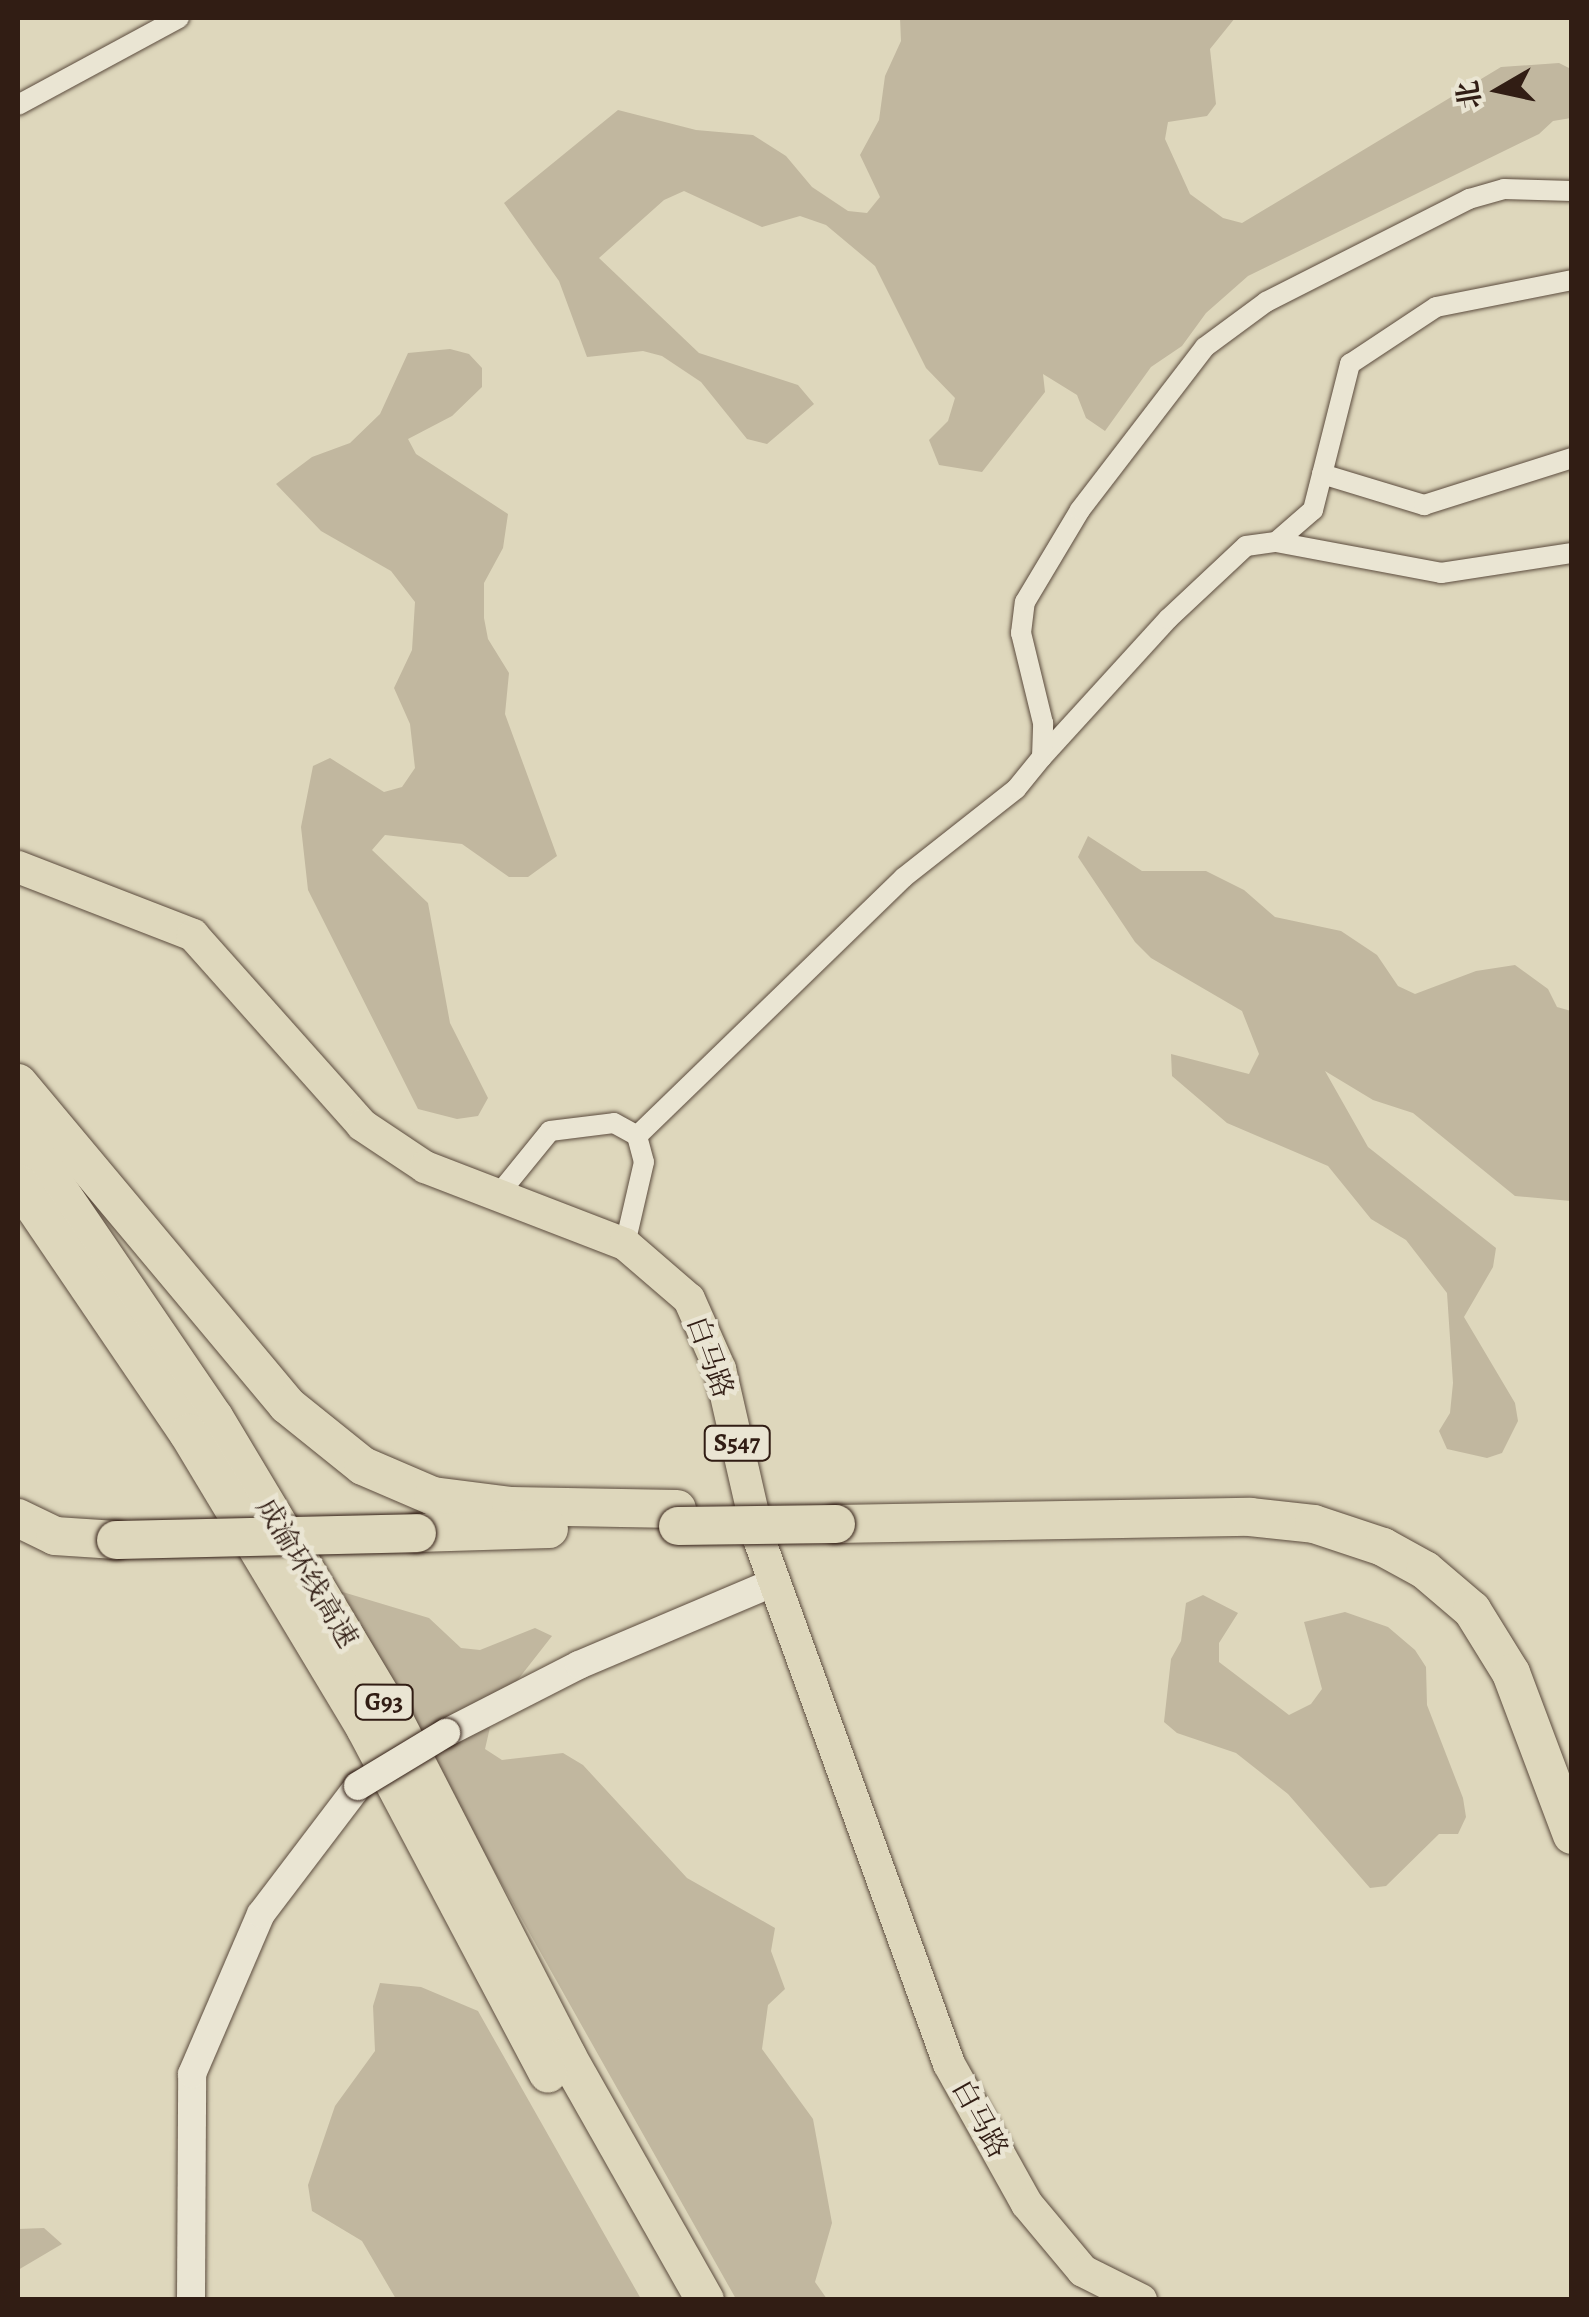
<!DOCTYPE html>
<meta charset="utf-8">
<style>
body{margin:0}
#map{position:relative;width:1589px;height:2317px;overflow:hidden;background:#ded7bc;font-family:Alegreya,"Noto Serif SC",serif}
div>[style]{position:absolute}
.green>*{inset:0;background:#c1b79f}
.roads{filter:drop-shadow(0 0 2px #5c4c3e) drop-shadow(0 0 2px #5c4c3e)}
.street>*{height:20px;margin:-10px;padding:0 10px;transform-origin:10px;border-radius:10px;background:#eae5d3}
.secondary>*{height:28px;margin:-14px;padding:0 14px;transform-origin:14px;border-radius:14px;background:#eae5d3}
.primary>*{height:32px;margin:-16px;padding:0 16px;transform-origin:16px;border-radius:16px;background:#ded7bc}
.highway>*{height:38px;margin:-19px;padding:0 19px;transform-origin:19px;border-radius:19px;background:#ded7bc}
.bridges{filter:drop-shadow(0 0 2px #311d14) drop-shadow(0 0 2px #311d14)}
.secondary-bridge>*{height:28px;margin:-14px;padding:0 14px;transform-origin:14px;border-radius:14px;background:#eae5d3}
.highway-bridge>*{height:38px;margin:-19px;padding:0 19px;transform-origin:19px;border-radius:19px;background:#ded7bc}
span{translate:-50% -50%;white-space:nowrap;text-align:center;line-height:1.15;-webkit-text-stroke:9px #eae5d3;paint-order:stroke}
.shield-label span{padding:2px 8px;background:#eae5d3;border:2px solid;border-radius:8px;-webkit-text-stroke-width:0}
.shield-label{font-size:25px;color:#311d14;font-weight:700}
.street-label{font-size:28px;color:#311d14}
.frame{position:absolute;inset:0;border:20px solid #311d14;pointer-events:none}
.north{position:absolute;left:1449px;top:40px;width:100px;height:100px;-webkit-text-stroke:8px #eae5d3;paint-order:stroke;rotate:261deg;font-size:28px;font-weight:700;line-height:40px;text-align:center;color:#311d14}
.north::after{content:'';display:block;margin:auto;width:35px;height:45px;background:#311d14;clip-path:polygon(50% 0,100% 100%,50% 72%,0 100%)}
</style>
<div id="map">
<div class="green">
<i style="clip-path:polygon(900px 18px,1235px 18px,1210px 49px,1216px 104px,1207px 116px,1168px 122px,1165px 139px,1190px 194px,1223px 218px,1242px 223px,1501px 67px,1559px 63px,1571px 69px,1571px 118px,1553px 121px,1539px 134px,1248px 276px,1206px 313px,1182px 346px,1151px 367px,1105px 431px,1086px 418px,1077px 395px,1043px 374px,1045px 392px,982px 472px,939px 465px,929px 440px,948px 421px,955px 398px,926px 368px,875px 266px,826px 225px,800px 216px,762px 227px,684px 191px,664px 200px,599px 258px,699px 353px,798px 385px,814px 404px,767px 444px,747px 439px,701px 382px,662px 356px,643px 351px,587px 357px,559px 281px,504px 203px,618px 110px,696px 130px,753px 135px,786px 156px,812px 187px,848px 211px,867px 213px,880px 197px,860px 155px,879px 120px,885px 76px,901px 41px)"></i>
<i style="clip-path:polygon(450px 349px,469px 354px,482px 368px,482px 387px,452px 416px,408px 439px,416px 454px,508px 514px,503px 548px,484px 583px,484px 618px,488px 639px,509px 673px,505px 714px,557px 856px,528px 877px,509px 877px,462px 844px,385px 835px,372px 850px,428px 903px,450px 1023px,488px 1098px,478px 1116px,457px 1119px,418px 1109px,308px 890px,301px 827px,313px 766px,330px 758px,384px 792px,402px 787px,415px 768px,410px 724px,394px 688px,412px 650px,415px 602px,391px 571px,321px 531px,276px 484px,312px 457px,350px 443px,380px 414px,408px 353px)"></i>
<i style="clip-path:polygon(1088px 836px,1142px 871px,1206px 871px,1244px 890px,1275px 917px,1341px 931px,1377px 955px,1398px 986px,1415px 994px,1476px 971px,1515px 965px,1548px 989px,1557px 1007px,1571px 1011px,1571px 1201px,1515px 1196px,1413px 1113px,1373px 1100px,1325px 1071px,1368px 1147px,1496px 1248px,1493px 1267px,1464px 1317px,1515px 1403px,1518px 1421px,1502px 1453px,1487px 1458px,1447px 1449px,1439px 1431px,1450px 1413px,1453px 1383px,1447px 1293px,1406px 1240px,1371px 1219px,1328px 1166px,1227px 1123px,1172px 1076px,1171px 1054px,1249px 1074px,1259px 1054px,1242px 1011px,1151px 958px,1135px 942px,1078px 857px)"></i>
<i style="clip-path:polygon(336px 1590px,429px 1618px,461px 1648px,480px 1650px,535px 1628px,552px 1636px,494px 1710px,485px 1749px,502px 1760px,563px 1753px,583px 1765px,687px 1878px,775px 1928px,771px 1951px,785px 1989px,768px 2005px,762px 2049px,813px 2119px,832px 2223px,815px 2282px,827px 2299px,736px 2299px)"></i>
<i style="clip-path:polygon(1203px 1595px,1238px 1613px,1219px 1643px,1219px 1662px,1289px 1715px,1311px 1704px,1322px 1689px,1304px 1622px,1345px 1612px,1388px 1627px,1415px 1650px,1426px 1667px,1427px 1705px,1463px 1798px,1466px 1817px,1458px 1834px,1439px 1834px,1386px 1886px,1370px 1888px,1288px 1794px,1236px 1753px,1177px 1733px,1164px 1722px,1171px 1659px,1181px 1641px,1186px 1603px)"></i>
<i style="clip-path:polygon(380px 1983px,421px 1987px,478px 2011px,641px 2299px,396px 2299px,362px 2241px,312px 2211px,308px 2185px,335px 2106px,375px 2051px,373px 2006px)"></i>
<i style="clip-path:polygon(44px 2228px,62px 2244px,18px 2270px,18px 2229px)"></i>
</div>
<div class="roads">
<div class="street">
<i style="left:18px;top:105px;width:183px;rotate:-28.4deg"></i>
<i style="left:1322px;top:474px;width:107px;rotate:16.9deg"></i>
<i style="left:1424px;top:505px;width:155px;rotate:-17.6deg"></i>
<i style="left:1276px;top:542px;width:49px;rotate:-40.9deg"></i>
<i style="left:1313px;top:510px;width:151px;rotate:-75.8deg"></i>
<i style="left:1350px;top:364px;width:103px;rotate:-33.5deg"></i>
<i style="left:1436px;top:307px;width:139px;rotate:-11.2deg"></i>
<i style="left:1042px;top:757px;width:187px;rotate:-47.6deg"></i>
<i style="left:1168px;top:619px;width:107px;rotate:-43.1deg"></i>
<i style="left:1246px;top:546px;width:30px;rotate:-8deg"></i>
<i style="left:1276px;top:542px;width:168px;rotate:10.6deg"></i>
<i style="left:1441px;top:573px;width:133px;rotate:-8.7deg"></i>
<i style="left:637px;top:1136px;width:371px;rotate:-44.1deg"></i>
<i style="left:903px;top:878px;width:144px;rotate:-38.2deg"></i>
<i style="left:1016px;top:789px;width:41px;rotate:-50.9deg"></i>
<i style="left:1042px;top:757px;width:34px;rotate:-88deg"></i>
<i style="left:1043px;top:723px;width:93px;rotate:-103.7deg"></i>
<i style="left:1021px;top:633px;width:31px;rotate:-83deg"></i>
<i style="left:1025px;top:602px;width:107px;rotate:-59.1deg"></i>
<i style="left:1080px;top:510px;width:205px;rotate:-52.5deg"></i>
<i style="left:1205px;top:347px;width:76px;rotate:-36.4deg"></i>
<i style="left:1266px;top:302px;width:228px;rotate:-26.9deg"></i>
<i style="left:1469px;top:199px;width:36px;rotate:-16deg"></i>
<i style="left:1504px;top:189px;width:68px;rotate:1.7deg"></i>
<i style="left:498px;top:1195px;width:82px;rotate:-50.9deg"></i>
<i style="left:550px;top:1131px;width:64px;rotate:-7.1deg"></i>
<i style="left:614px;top:1123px;width:26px;rotate:29deg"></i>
<i style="left:637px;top:1136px;width:27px;rotate:75deg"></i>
<i style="left:644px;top:1162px;width:84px;rotate:103deg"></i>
</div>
<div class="secondary">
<i style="left:446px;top:1733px;width:149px;rotate:-27.1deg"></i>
<i style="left:579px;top:1665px;width:213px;rotate:-23deg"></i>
<i style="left:191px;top:2300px;width:226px;rotate:-89.7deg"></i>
<i style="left:192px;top:2074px;width:174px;rotate:-66.7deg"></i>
<i style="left:261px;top:1914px;width:161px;rotate:-52.8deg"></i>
</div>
<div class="primary">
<i style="left:18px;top:867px;width:188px;rotate:21.2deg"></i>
<i style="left:193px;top:935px;width:254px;rotate:48.3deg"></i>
<i style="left:362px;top:1125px;width:76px;rotate:33.7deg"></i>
<i style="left:425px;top:1167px;width:214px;rotate:21.1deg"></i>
<i style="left:625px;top:1244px;width:84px;rotate:40.7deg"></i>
<i style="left:689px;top:1299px;width:77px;rotate:66.1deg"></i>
<i style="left:720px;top:1369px;width:174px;rotate:77.1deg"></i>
<i style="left:759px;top:1539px;width:558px;rotate:70.1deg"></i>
<i style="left:949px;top:2064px;width:160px;rotate:60.9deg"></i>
<i style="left:1027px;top:2204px;width:87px;rotate:50.1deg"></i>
<i style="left:1083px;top:2271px;width:65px;rotate:26.6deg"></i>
</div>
<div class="highway">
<i style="left:18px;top:1083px;width:420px;rotate:50.1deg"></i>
<i style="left:287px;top:1405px;width:97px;rotate:38.8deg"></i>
<i style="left:363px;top:1466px;width:76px;rotate:23.2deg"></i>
<i style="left:433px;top:1496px;width:79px;rotate:7.3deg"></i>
<i style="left:511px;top:1506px;width:166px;rotate:1deg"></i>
<i style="left:18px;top:1130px;width:348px;rotate:55.7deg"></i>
<i style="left:214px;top:1417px;width:345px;rotate:59.1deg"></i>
<i style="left:391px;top:1713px;width:386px;rotate:62.8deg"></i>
<i style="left:567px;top:2056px;width:280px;rotate:60.5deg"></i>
<i style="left:18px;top:1183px;width:302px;rotate:55.8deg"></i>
<i style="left:188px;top:1433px;width:344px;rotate:59deg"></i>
<i style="left:365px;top:1728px;width:391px;rotate:62.1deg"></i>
<i style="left:18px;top:1518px;width:41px;rotate:25.9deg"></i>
<i style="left:55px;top:1536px;width:61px;rotate:3.8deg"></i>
<i style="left:836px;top:1524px;width:414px;rotate:-1deg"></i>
<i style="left:1250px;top:1517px;width:64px;rotate:6.2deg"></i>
<i style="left:1314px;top:1524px;width:73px;rotate:18.4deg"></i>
<i style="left:1383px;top:1547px;width:48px;rotate:28.7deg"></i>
<i style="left:1425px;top:1570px;width:62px;rotate:40.4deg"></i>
<i style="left:1472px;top:1610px;width:74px;rotate:58.2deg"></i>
<i style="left:1511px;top:1673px;width:173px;rotate:69.4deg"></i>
<i style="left:417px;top:1533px;width:132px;rotate:-1.7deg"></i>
</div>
</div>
<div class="bridges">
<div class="secondary-bridge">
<i style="left:358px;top:1786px;width:103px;rotate:-31.1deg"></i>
</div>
<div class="highway-bridge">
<i style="left:678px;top:1526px;width:158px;rotate:-0.7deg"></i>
<i style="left:116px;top:1540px;width:301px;rotate:-1.3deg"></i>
</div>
</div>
<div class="shield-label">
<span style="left:737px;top:1443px">S547</span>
<span style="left:384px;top:1702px">G93</span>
</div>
<div class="street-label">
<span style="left:710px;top:1357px;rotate:70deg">白马路</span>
<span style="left:307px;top:1573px;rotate:59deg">成渝环线高速</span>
<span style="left:980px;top:2119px;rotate:61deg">白马路</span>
</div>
<div class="frame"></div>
<div class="north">北</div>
</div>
